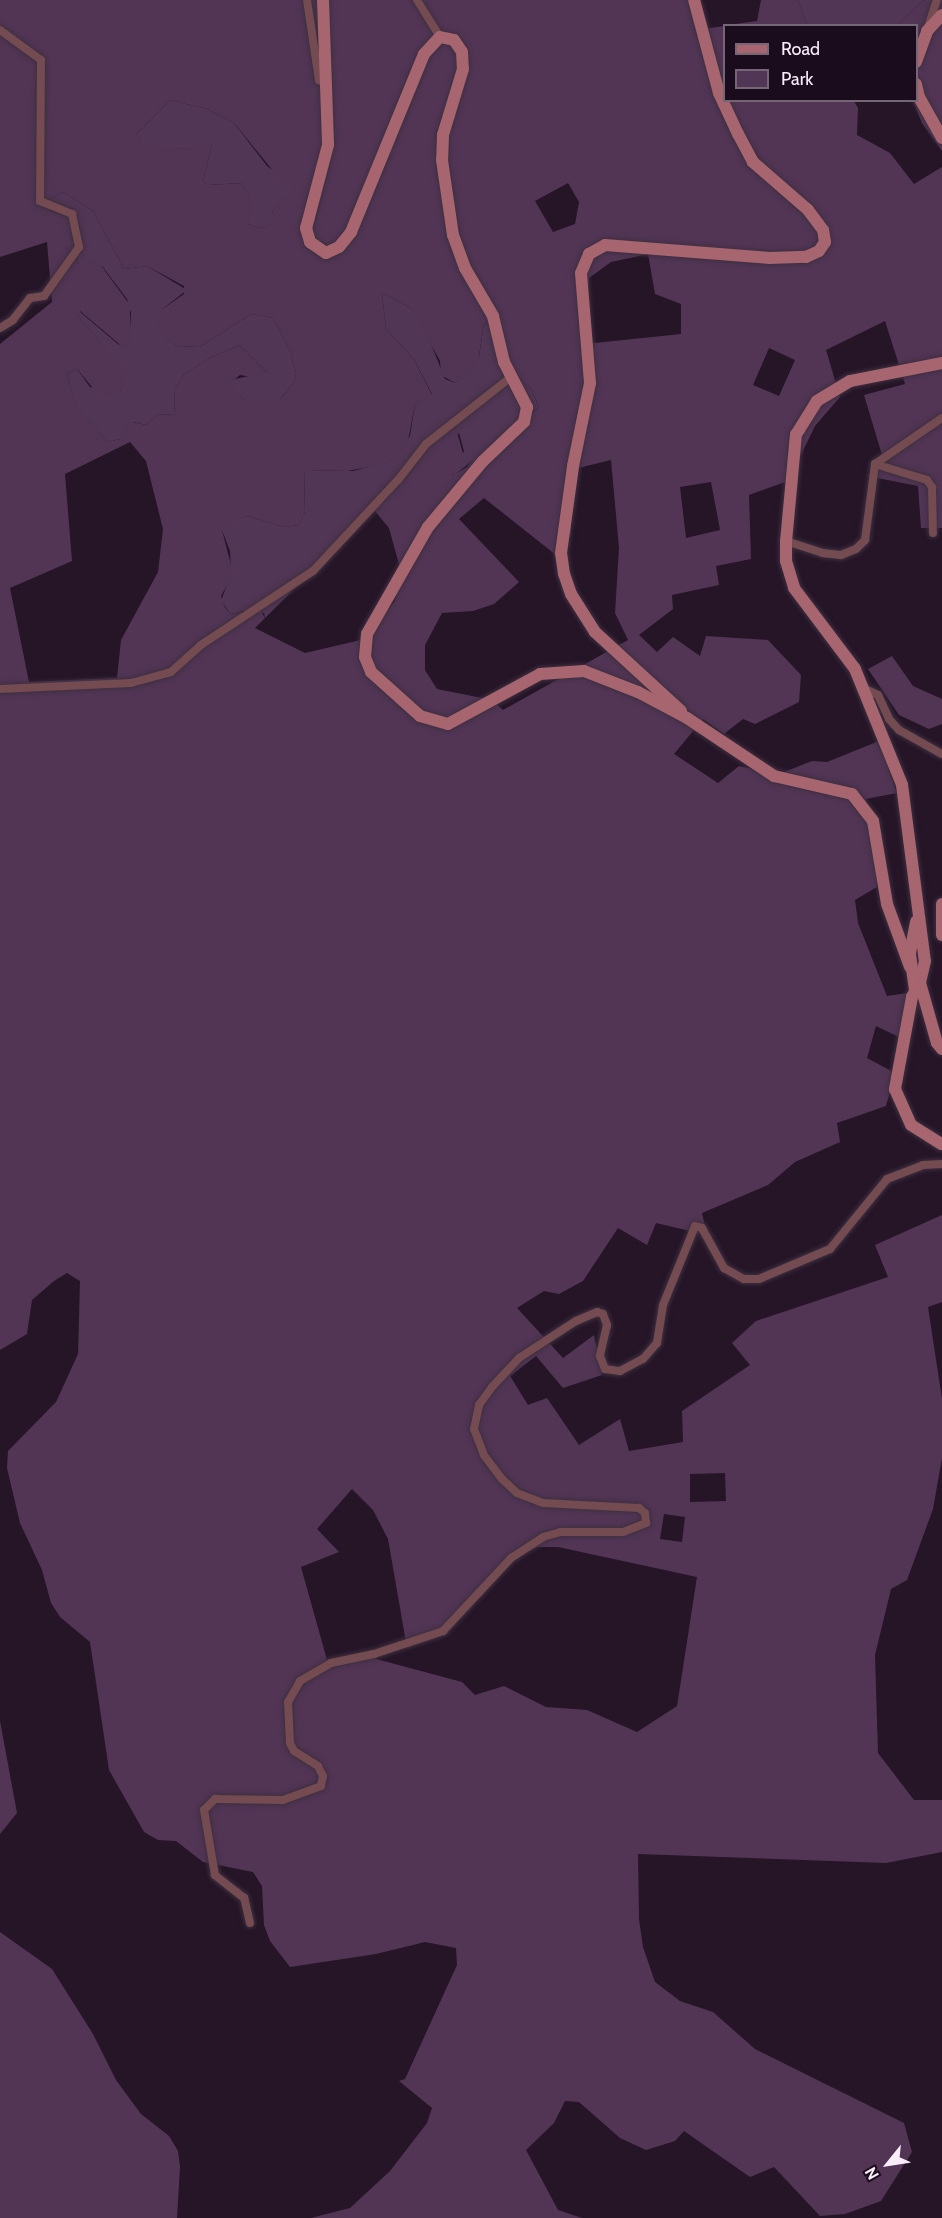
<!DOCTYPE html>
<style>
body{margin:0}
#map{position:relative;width:942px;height:2218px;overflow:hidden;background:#251527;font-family:Cabin,sans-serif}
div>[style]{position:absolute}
.green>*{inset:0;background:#523655}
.forest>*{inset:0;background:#523555}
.roads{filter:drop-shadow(0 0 2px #3e2f40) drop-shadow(0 0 2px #3e2f40)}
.street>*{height:8px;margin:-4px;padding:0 4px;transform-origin:4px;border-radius:4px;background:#744b51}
.secondary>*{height:12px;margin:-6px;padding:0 6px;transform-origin:6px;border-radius:6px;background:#a6656f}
span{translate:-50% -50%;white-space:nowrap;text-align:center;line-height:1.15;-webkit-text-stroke:5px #1b0c1d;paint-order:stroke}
.legend{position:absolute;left:723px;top:24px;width:195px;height:78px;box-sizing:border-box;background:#1b0c1d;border:2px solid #746675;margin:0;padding:8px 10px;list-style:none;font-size:18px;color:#f9edfa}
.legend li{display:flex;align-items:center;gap:12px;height:30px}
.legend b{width:30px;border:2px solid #746675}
.north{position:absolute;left:858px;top:2134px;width:60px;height:60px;-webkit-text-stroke:4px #1b0c1d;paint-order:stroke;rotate:240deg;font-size:16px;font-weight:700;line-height:24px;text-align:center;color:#f9edfa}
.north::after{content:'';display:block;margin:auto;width:21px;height:27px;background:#f9edfa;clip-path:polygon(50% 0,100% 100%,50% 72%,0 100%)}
</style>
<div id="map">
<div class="green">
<i style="clip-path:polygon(798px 0,924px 0,896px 26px,807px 25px)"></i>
<i style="clip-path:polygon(170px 100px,207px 109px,234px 123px,267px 166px,296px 186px,272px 211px,276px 223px,259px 228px,248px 224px,250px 197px,242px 183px,208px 185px,203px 181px,212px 145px,184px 149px,143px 146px,137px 134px)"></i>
<i style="clip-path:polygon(63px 192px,93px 211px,124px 269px,147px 266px,187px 290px,161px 310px,167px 339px,177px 346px,200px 347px,251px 314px,273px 318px,291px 353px,296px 378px,286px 393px,279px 400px,244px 400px,235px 391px,235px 379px,267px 372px,240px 345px,211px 357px,183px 375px,175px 390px,174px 415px,158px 414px,146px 425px,134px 422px,120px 439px,108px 442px,76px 407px,67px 374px,77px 369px,90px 387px,120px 393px,127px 373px,78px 316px,79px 311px,119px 345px,130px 328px,131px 313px,127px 299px,102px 266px,79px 264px,67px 248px,56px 211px,49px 210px,44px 203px)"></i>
<i style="clip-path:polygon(382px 293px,411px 308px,425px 329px,445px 379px,455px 383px,468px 374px,479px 357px,484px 323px,496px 328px,516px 377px,531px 388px,539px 407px,452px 477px,464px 451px,459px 433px,395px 502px,395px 508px,374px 510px,265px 618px,264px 613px,249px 610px,231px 614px,221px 601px,231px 573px,230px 551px,222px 530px,224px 526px,246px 516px,285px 527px,299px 525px,305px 512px,304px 470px,353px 471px,391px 461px,410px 436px,415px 404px,432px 394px,414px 359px,386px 329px)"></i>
</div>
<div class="forest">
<i style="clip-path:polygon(evenodd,0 0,696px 0,704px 29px,724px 26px,724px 100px,854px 101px,858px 108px,857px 135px,890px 153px,914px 184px,942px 167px,942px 528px,921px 528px,918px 486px,867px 476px,885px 465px,864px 395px,905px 384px,885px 321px,826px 350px,840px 397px,815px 426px,788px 481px,749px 495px,751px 559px,716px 566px,719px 585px,672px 595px,673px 609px,639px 635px,657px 652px,673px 637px,700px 656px,706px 636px,768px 640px,801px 675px,799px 702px,755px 724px,743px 719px,724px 734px,703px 719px,674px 754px,718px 783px,739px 766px,779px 774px,812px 761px,827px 762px,879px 741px,897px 793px,866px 799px,878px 846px,877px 887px,855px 900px,858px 923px,887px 996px,914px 992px,909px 1042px,876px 1026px,867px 1058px,895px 1073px,886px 1106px,837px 1123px,840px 1142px,795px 1162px,768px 1185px,702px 1213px,707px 1235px,656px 1223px,647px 1245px,618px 1228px,583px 1281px,559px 1294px,544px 1291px,517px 1308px,563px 1358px,594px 1335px,602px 1375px,563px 1388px,536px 1356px,510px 1376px,528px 1405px,547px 1398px,579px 1445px,620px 1419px,629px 1451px,683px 1442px,682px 1411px,750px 1365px,732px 1343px,756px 1321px,888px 1277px,875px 1245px,942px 1215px,942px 1302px,928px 1307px,942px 1399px,942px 1458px,933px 1509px,907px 1580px,891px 1589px,875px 1655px,878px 1753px,914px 1800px,942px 1800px,942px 1852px,886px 1863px,638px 1854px,639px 1919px,643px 1947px,655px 1982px,680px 2001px,713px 2012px,755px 2049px,904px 2123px,912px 2152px,881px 2201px,845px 2214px,820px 2216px,774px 2167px,750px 2177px,684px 2131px,675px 2141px,646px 2150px,620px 2138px,579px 2102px,565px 2101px,554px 2123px,526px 2150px,558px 2210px,582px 2218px,311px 2218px,350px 2208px,390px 2171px,427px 2123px,432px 2108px,399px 2081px,405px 2079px,457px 1965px,456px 1948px,425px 1942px,376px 1954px,290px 1967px,270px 1941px,264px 1925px,262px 1886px,253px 1872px,203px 1862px,176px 1841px,158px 1840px,144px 1832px,109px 1770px,90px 1642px,60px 1617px,51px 1603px,42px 1570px,20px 1523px,7px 1468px,8px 1451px,56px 1402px,78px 1354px,80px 1281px,67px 1273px,54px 1281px,32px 1300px,27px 1334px,0 1350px,0 344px,52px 302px,47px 242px,0 257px,0 0,170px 100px,207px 109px,234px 123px,282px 182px,295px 185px,272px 211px,275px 223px,259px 228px,248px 224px,253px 202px,242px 183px,208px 185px,203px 181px,212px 145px,209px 142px,185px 149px,143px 145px,137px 134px,170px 100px,0 0,568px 183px,579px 202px,575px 224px,553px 232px,535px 201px,568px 183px,0 0,63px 192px,93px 211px,124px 269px,147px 266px,184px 286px,184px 294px,161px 310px,157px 327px,162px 336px,177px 346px,200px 347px,251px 314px,273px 318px,291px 353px,296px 378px,286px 393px,279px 400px,244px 400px,235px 390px,235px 379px,240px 375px,257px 378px,267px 372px,240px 345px,211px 357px,183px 375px,175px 390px,174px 415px,158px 414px,146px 425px,128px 421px,120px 439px,108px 442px,76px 406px,67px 374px,77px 369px,97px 393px,108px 396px,120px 393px,128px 373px,78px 316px,80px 311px,124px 348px,130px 346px,130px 305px,97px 260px,79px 264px,67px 248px,61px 214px,49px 210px,44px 203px,63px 192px,0 0,648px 254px,655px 294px,681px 304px,681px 334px,585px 344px,589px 278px,611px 262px,648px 254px,0 0,382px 293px,411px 308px,440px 361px,441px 375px,455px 383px,477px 369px,484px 323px,496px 328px,516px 377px,531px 388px,539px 407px,515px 429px,481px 449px,467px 467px,452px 476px,464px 457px,456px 428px,451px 427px,420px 452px,395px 490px,395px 507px,374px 510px,389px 528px,400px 568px,395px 601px,365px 639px,305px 653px,255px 628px,265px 618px,260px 609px,231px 614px,224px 606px,221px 596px,231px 578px,231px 565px,222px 530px,246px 516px,285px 527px,299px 525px,305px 512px,304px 470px,347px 471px,386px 464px,397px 457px,408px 441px,415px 404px,432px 395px,414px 359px,386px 329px,382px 293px,0 0,769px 348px,795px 360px,779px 396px,753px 385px,769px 348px,0 0,130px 442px,146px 461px,163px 529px,158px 572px,121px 640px,117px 678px,29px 682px,10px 588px,72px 561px,65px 474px,130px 442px,0 0,611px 460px,619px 548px,615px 613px,628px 640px,503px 710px,492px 700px,437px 689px,425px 670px,425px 645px,442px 613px,473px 611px,494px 604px,519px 582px,459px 519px,484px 498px,561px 559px,571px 534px,570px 470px,611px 460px,0 0,711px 482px,720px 530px,686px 538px,680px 487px,711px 482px,0 0,725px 1473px,726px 1501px,690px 1502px,690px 1474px,725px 1473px,0 0,352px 1489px,373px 1510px,388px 1539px,407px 1648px,437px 1637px,521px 1553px,538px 1547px,558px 1547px,697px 1577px,677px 1706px,637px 1732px,587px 1710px,546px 1707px,504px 1686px,475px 1695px,462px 1682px,365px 1656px,329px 1667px,301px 1567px,339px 1552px,317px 1529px,352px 1489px,0 0,664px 1514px,685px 1517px,682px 1542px,660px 1539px,664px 1514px)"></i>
<i style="clip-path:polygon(761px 0,798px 0,807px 25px,728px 25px,757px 21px)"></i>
<i style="clip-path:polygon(924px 0,942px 0,942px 151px,922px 123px,913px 101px,916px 100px,916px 26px,896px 26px)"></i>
<i style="clip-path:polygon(892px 656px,913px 686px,942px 699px,942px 724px,929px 729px,899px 715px,868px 669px)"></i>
<i style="clip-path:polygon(0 1721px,17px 1813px,0 1834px)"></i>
<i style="clip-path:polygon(0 1932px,52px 1969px,93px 2034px,116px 2080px,141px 2114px,169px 2136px,178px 2151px,180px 2167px,177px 2218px,0 2218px)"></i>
</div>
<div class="roads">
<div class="street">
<i style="left:307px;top:0;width:81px;rotate:81.5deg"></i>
<i style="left:319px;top:80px;width:8px;rotate:30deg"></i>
<i style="left:417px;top:0;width:44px;rotate:58.1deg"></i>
<i style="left:928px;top:27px;width:28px;rotate:-72deg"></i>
<i style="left:0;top:30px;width:51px;rotate:36.2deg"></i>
<i style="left:41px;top:60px;width:141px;rotate:90.4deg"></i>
<i style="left:40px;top:201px;width:35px;rotate:22deg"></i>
<i style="left:72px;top:214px;width:34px;rotate:78deg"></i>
<i style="left:79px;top:247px;width:60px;rotate:125.5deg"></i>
<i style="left:44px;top:296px;width:14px;rotate:172deg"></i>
<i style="left:30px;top:298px;width:28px;rotate:128deg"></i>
<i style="left:13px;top:320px;width:15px;rotate:148deg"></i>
<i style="left:875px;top:464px;width:81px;rotate:-34.5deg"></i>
<i style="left:786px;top:541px;width:38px;rotate:18deg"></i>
<i style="left:822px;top:553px;width:19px;rotate:6deg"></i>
<i style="left:841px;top:555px;width:16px;rotate:-22deg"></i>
<i style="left:856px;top:549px;width:13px;rotate:-45deg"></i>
<i style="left:865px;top:540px;width:77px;rotate:-82.5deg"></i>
<i style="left:875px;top:464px;width:54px;rotate:17.1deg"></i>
<i style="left:927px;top:480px;width:9px;rotate:54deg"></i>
<i style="left:932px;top:487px;width:46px;rotate:88.8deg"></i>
<i style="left:0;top:689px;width:131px;rotate:-2.6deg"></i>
<i style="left:131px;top:683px;width:41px;rotate:-15.4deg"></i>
<i style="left:171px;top:672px;width:40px;rotate:-42deg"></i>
<i style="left:201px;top:645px;width:134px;rotate:-33.5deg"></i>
<i style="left:313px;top:571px;width:125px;rotate:-47deg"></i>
<i style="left:398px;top:480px;width:46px;rotate:-52.1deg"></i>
<i style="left:426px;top:444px;width:108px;rotate:-38.2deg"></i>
<i style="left:865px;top:689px;width:14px;rotate:25deg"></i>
<i style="left:878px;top:695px;width:26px;rotate:65deg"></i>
<i style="left:889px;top:719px;width:15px;rotate:48deg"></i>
<i style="left:899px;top:730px;width:49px;rotate:29.2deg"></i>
<i style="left:250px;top:1923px;width:26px;rotate:-103deg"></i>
<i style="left:244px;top:1898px;width:37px;rotate:-142deg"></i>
<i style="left:215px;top:1875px;width:66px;rotate:-99.6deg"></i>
<i style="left:204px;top:1810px;width:16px;rotate:-45deg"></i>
<i style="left:215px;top:1799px;width:68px;rotate:0.8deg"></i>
<i style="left:283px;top:1800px;width:40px;rotate:-20.2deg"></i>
<i style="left:321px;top:1786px;width:10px;rotate:-79deg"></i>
<i style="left:323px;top:1776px;width:11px;rotate:-117deg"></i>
<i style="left:318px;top:1766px;width:28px;rotate:-148deg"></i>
<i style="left:294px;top:1751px;width:9px;rotate:-117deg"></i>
<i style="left:290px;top:1743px;width:41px;rotate:-92.8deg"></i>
<i style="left:288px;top:1702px;width:24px;rotate:-60deg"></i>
<i style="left:300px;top:1681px;width:36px;rotate:-30deg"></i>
<i style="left:331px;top:1663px;width:44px;rotate:-11.8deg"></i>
<i style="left:374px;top:1654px;width:73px;rotate:-18.4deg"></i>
<i style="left:443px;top:1631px;width:100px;rotate:-47deg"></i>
<i style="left:511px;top:1558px;width:38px;rotate:-33deg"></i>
<i style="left:543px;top:1537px;width:19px;rotate:-16deg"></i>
<i style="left:561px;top:1532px;width:62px"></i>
<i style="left:623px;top:1532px;width:25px;rotate:-21deg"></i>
<i style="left:646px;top:1523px;width:10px;rotate:-96deg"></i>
<i style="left:645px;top:1513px;width:8px;rotate:-140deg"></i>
<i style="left:639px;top:1508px;width:96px;rotate:-177deg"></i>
<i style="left:543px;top:1503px;width:28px;rotate:-159deg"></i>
<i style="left:517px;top:1493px;width:21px;rotate:-137deg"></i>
<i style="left:502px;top:1479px;width:30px;rotate:-127deg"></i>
<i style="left:484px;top:1455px;width:28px;rotate:-111deg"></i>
<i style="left:474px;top:1429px;width:25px;rotate:-78deg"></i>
<i style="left:479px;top:1405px;width:22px;rotate:-54deg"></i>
<i style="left:492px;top:1387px;width:40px;rotate:-47deg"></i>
<i style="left:519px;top:1358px;width:68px;rotate:-33deg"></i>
<i style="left:576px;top:1321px;width:23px;rotate:-23deg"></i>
<i style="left:597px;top:1312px;width:6px;rotate:18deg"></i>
<i style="left:603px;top:1314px;width:12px;rotate:70deg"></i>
<i style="left:607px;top:1325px;width:32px;rotate:103deg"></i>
<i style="left:600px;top:1356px;width:14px;rotate:69deg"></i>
<i style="left:605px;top:1369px;width:15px;rotate:8deg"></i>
<i style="left:620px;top:1371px;width:26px;rotate:-28deg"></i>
<i style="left:643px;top:1359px;width:21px;rotate:-49deg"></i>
<i style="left:657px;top:1343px;width:38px;rotate:-81deg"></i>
<i style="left:663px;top:1305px;width:85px;rotate:-67.9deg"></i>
<i style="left:695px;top:1226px;width:7px;rotate:16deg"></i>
<i style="left:702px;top:1228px;width:46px;rotate:61.2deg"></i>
<i style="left:724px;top:1268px;width:23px;rotate:29deg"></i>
<i style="left:744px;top:1279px;width:15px"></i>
<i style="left:759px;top:1279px;width:77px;rotate:-22.9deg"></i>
<i style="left:830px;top:1249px;width:90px;rotate:-50.8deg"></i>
<i style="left:887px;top:1179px;width:39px;rotate:-21deg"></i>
<i style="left:923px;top:1165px;width:19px;rotate:-3deg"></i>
</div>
<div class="secondary">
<i style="left:323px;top:0;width:145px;rotate:88deg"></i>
<i style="left:328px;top:145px;width:86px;rotate:104.8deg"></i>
<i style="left:306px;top:228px;width:15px;rotate:74deg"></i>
<i style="left:310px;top:242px;width:19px;rotate:35deg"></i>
<i style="left:326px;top:253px;width:14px;rotate:-25deg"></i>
<i style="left:339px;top:247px;width:19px;rotate:-51deg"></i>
<i style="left:351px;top:232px;width:192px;rotate:-67.7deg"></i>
<i style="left:424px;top:54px;width:23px;rotate:-47deg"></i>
<i style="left:440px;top:37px;width:14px;rotate:12deg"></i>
<i style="left:454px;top:40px;width:14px;rotate:56deg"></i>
<i style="left:462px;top:52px;width:17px;rotate:87deg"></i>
<i style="left:463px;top:69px;width:69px;rotate:106.9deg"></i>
<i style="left:443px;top:135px;width:25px;rotate:92deg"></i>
<i style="left:442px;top:160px;width:76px;rotate:81.7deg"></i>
<i style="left:453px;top:235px;width:35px;rotate:70deg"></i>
<i style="left:465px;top:268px;width:56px;rotate:59.7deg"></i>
<i style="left:493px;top:316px;width:47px;rotate:76.6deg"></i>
<i style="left:504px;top:362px;width:51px;rotate:62.9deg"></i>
<i style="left:527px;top:407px;width:15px;rotate:101deg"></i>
<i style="left:524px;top:422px;width:57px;rotate:136.4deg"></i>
<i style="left:483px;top:461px;width:86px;rotate:129.8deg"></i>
<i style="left:428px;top:527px;width:123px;rotate:119.7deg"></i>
<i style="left:367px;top:634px;width:23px;rotate:95deg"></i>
<i style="left:365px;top:657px;width:16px;rotate:68deg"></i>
<i style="left:371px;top:672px;width:66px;rotate:41.9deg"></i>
<i style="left:420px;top:716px;width:29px;rotate:16deg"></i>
<i style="left:448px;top:724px;width:105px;rotate:-28.5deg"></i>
<i style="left:540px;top:674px;width:44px;rotate:-3.9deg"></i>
<i style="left:584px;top:671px;width:58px;rotate:21.3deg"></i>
<i style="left:638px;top:692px;width:55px;rotate:28deg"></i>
<i style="left:687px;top:718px;width:105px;rotate:33.7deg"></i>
<i style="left:774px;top:776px;width:80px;rotate:13deg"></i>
<i style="left:852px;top:794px;width:34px;rotate:52deg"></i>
<i style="left:873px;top:821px;width:84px;rotate:80.4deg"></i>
<i style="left:887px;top:904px;width:67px;rotate:69.9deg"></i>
<i style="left:916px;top:62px;width:33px;rotate:-70deg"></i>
<i style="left:927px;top:31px;width:22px;rotate:-47deg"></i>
<i style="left:916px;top:84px;width:13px;rotate:77deg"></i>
<i style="left:919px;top:97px;width:47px;rotate:60.7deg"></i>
<i style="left:942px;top:363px;width:94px;rotate:168.9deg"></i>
<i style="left:850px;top:381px;width:39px;rotate:149deg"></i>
<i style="left:817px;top:401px;width:39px;rotate:122deg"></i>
<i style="left:796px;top:434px;width:107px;rotate:95.3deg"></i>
<i style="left:786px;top:541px;width:20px;rotate:90deg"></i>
<i style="left:786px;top:561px;width:28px;rotate:73deg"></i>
<i style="left:794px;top:588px;width:101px;rotate:53deg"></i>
<i style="left:855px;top:669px;width:125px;rotate:67.9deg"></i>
<i style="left:902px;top:785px;width:177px;rotate:82.6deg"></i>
<i style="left:925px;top:961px;width:23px;rotate:103deg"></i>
<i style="left:920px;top:983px;width:16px;rotate:120deg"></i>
<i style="left:912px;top:997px;width:94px;rotate:100.5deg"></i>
<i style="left:895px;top:1089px;width:39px;rotate:66deg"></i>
<i style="left:911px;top:1125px;width:36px;rotate:32deg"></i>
<i style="left:681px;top:711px;width:117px;rotate:-137.4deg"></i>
<i style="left:595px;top:632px;width:45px;rotate:-122.3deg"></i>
<i style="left:571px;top:594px;width:21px;rotate:-109deg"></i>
<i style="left:564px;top:574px;width:21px;rotate:-98deg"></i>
<i style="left:561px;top:553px;width:88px;rotate:-82.1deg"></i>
<i style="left:573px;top:466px;width:85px;rotate:-78.4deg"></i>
<i style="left:590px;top:383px;width:110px;rotate:-94.7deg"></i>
<i style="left:581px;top:273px;width:21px;rotate:-67deg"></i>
<i style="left:589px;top:254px;width:18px;rotate:-29deg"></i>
<i style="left:605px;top:245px;width:166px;rotate:4.5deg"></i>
<i style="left:770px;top:258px;width:36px;rotate:-2deg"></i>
<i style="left:806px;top:257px;width:14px;rotate:-25deg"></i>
<i style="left:819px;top:251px;width:11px;rotate:-56deg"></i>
<i style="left:825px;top:242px;width:12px;rotate:-99deg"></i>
<i style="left:823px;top:230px;width:26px;rotate:-127deg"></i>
<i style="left:807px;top:209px;width:72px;rotate:-139deg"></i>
<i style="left:753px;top:162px;width:32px;rotate:-118deg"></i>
<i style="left:738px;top:134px;width:45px;rotate:-114.9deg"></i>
<i style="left:719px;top:93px;width:96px;rotate:-105deg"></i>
<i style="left:942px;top:904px;width:31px;rotate:90deg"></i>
<i style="left:920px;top:983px;width:62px;rotate:74.2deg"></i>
<i style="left:937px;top:1043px;width:8px;rotate:50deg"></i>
<i style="left:915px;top:990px;width:37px;rotate:-98deg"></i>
<i style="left:910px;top:953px;width:32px;rotate:-79deg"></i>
</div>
</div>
<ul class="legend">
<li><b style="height:8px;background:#a6656f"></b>Road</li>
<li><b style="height:16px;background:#523655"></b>Park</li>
</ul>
<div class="north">N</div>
</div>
